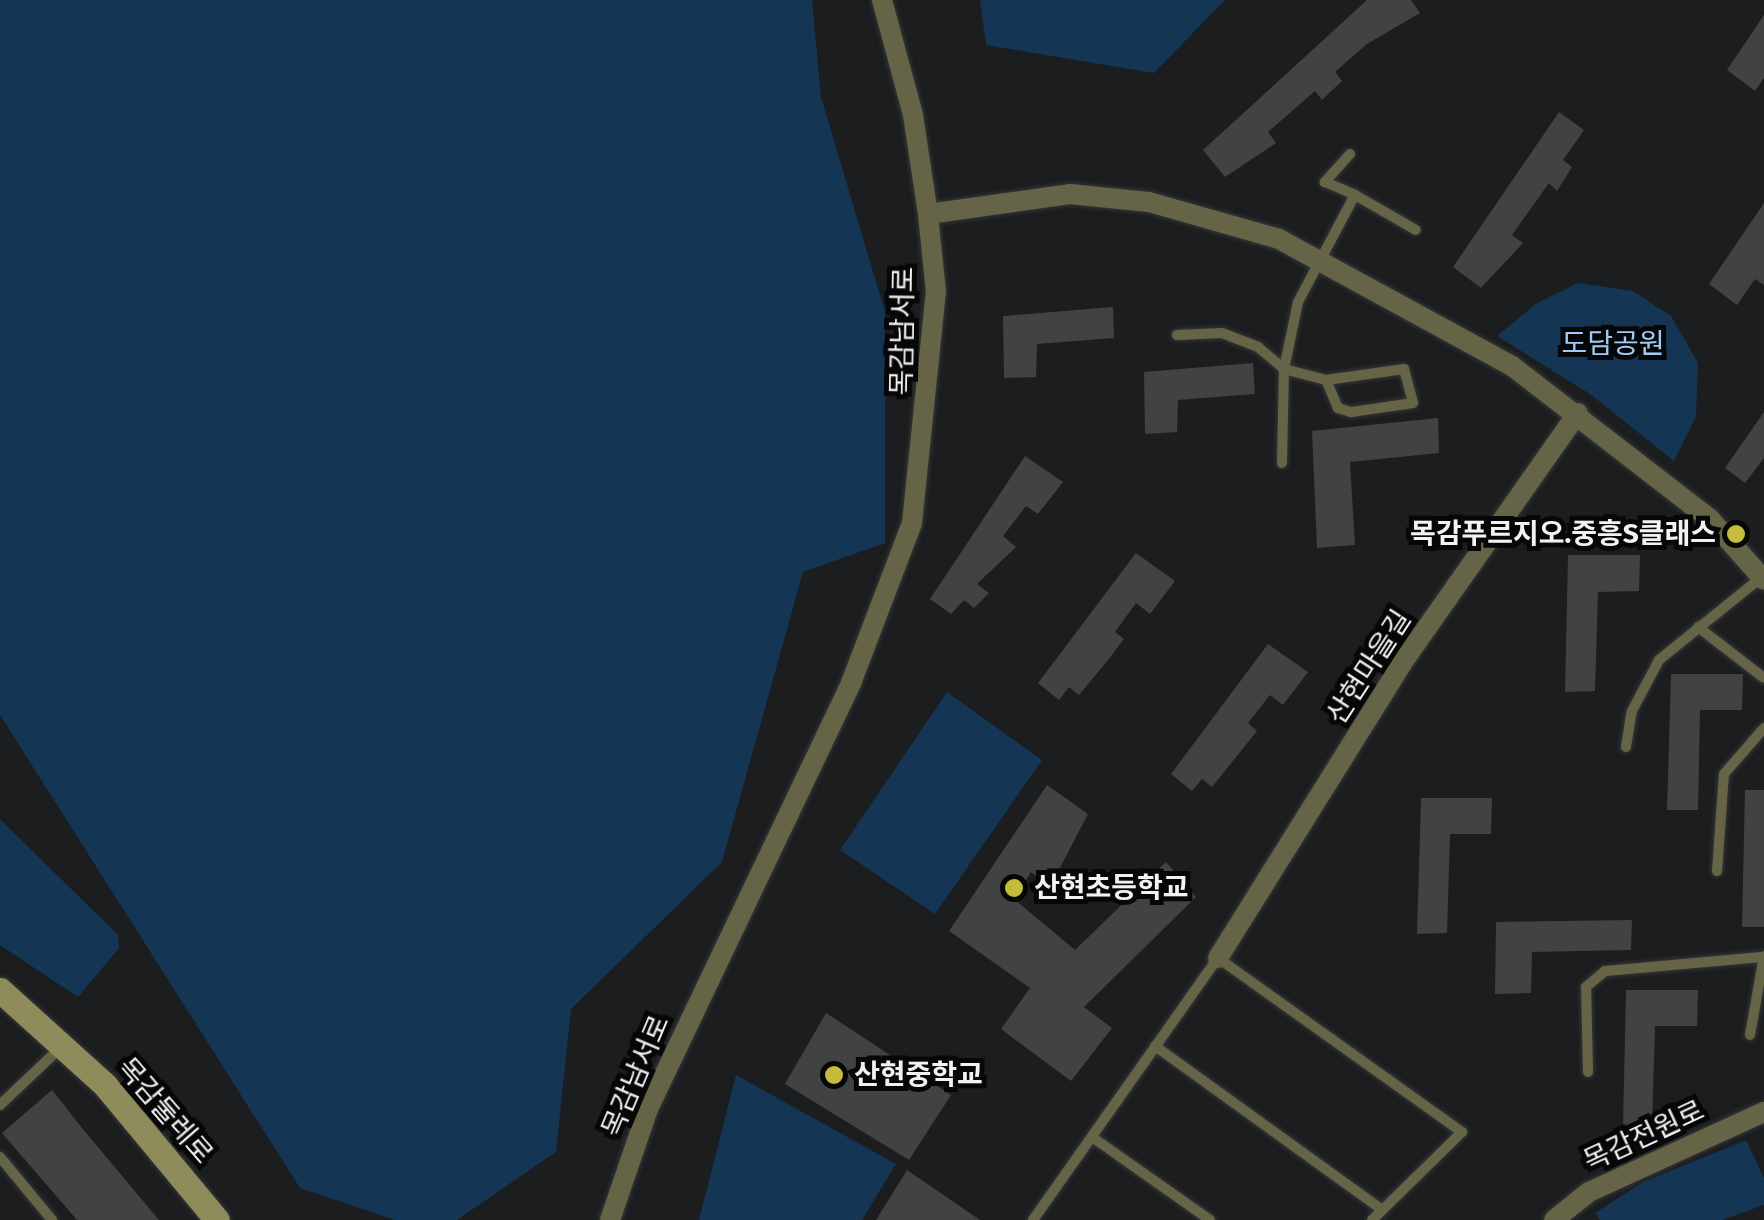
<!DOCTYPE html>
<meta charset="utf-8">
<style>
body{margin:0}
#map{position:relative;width:1764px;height:1220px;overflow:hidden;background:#1b1d1f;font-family:"Fira Sans","Noto Sans KR",sans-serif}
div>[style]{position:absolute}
.green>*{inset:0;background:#143554}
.building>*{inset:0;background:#404244}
.roads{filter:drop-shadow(0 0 2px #353738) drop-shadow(0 0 2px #353738)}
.lane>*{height:10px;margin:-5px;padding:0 5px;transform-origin:5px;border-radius:5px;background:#656446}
.street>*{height:20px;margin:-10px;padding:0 10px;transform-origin:10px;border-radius:10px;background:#656446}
.secondary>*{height:25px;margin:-12.5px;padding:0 12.5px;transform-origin:12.5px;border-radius:12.5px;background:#8f8c5c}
.dots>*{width:28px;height:28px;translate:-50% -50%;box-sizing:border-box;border:5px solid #070708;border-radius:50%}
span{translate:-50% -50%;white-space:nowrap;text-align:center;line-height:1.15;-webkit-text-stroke:10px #070708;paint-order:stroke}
.street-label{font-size:28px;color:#f1f2f3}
.park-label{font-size:28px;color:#a1cbf7}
.poi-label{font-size:28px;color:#f1f2f3;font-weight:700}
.right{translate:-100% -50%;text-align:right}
.left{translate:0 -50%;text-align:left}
</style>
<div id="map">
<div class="green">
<i style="clip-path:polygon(0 0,812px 0,821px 97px,885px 312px,885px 543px,803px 572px,722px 862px,571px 1009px,556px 1152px,457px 1220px,395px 1220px,300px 1188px,0 715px)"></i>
<i style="clip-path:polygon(980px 0,1225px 0,1154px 73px,986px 45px)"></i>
<i style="clip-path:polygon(1578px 283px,1633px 291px,1671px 316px,1698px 363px,1696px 417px,1674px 461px,1590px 394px,1497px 336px,1537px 303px)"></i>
<i style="clip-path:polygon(947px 692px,1042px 760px,935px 914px,840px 850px)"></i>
<i style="clip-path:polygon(0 819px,118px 935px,119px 948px,78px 997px,0 945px)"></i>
<i style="clip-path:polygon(736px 1075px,896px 1164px,862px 1220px,699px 1220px)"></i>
<i style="clip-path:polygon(1746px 1140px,1764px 1178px,1764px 1205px,1722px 1220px,1600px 1220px,1595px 1213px,1643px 1182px)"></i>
</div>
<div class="building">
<i style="clip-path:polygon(1367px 0,1411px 0,1420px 13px,1367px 44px,1335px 72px,1342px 81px,1322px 100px,1315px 91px,1268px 132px,1276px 143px,1225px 177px,1203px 150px)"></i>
<i style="clip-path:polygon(1764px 15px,1764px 78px,1755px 91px,1727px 70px)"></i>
<i style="clip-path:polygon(1559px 112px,1584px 130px,1563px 160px,1572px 167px,1557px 191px,1549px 183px,1512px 235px,1523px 243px,1481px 288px,1453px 267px)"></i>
<i style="clip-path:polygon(1764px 203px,1764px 285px,1755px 279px,1737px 305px,1709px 284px)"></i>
<i style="clip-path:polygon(1113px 307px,1114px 338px,1037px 344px,1036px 377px,1004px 378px,1003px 316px)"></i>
<i style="clip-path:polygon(1253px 363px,1255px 394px,1178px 400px,1177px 432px,1145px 434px,1144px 372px)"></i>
<i style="clip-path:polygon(1764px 412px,1764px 458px,1745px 483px,1725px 468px)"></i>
<i style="clip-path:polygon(1438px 418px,1439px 453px,1350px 462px,1355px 545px,1317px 548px,1312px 431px)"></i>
<i style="clip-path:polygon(1025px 456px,1063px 482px,1038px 514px,1026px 506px,1003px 536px,1016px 547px,977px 584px,989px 593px,974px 608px,964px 600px,951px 614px,930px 599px)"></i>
<i style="clip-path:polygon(1136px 553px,1175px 581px,1150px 614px,1136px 603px,1115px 632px,1124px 639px,1108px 660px,1079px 695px,1069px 687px,1059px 700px,1038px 683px)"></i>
<i style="clip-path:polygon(1568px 555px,1640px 555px,1639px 591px,1598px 592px,1595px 691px,1565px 692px)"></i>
<i style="clip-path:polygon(1268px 644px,1308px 672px,1283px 705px,1270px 695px,1248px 723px,1257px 731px,1212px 787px,1202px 779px,1192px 791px,1171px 774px)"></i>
<i style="clip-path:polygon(1671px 674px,1743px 674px,1742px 710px,1700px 710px,1698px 810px,1667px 810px)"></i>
<i style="clip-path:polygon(1047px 785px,1088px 814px,1050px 887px,1031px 872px,1014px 899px,1075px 950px,1166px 862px,1196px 897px,1084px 1007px,1112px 1028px,1071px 1081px,1001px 1029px,1030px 988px,949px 931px)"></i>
<i style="clip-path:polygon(1745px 790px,1764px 790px,1764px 927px,1742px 927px)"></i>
<i style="clip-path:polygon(1421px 798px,1492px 798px,1491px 834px,1450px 834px,1447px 933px,1417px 934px)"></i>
<i style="clip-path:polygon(1632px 920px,1631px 950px,1532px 952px,1531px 993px,1495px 994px,1496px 922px)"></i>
<i style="clip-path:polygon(1626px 990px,1698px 990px,1697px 1026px,1655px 1026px,1652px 1126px,1623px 1126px)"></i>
<i style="clip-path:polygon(826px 1013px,951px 1095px,909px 1160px,785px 1084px)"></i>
<i style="clip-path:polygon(52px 1090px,82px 1128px,159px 1220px,77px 1220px,2px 1133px)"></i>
<i style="clip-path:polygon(907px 1170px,980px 1220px,876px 1220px)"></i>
</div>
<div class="roads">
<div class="lane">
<i style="left:1350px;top:154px;width:38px;rotate:132deg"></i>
<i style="left:1325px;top:182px;width:33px;rotate:23deg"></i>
<i style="left:1177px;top:335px;width:45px;rotate:-2.5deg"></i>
<i style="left:1222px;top:333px;width:39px;rotate:21deg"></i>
<i style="left:1258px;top:347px;width:34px;rotate:40deg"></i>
<i style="left:1284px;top:369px;width:43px;rotate:14.7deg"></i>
<i style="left:1326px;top:380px;width:79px;rotate:-8deg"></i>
<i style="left:1404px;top:369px;width:35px;rotate:75deg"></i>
<i style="left:1413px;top:403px;width:63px;rotate:171.7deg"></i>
<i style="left:1351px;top:412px;width:14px;rotate:-163deg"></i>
<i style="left:1338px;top:408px;width:30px;rotate:-113deg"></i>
<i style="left:1282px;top:463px;width:94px;rotate:-88.8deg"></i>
<i style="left:1284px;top:369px;width:68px;rotate:-78.2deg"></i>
<i style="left:1298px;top:302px;width:121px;rotate:-62deg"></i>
<i style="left:1355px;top:195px;width:70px;rotate:29.8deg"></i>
<i style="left:1698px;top:627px;width:83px;rotate:37.7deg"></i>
<i style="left:1626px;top:747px;width:36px;rotate:-81deg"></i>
<i style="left:1632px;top:711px;width:58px;rotate:-62.1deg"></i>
<i style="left:1659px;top:660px;width:134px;rotate:-38.9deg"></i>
<i style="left:1717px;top:871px;width:97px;rotate:-85.9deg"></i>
<i style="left:1724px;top:774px;width:61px;rotate:-49deg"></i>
<i style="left:1750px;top:1035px;width:80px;rotate:-80deg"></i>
<i style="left:1155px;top:1046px;width:280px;rotate:35.8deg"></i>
<i style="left:1588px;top:1072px;width:85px;rotate:-91.3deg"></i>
<i style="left:1586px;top:987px;width:25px;rotate:-40deg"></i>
<i style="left:1605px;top:971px;width:158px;rotate:-5.1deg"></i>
<i style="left:0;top:1105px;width:83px;rotate:-43.5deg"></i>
<i style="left:1092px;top:1137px;width:144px;rotate:35.1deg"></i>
<i style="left:0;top:1157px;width:82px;rotate:50.5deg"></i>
<i style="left:1033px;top:1220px;width:321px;rotate:-54.8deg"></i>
<i style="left:1218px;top:958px;width:300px;rotate:35.5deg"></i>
<i style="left:1462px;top:1132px;width:126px;rotate:135.6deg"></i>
</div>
<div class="street">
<i style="left:882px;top:0;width:119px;rotate:74.9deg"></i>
<i style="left:913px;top:115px;width:100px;rotate:81.4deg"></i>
<i style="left:1218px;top:958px;width:356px;rotate:-58deg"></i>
<i style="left:1407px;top:656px;width:297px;rotate:-54.9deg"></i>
<i style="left:610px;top:1220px;width:117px;rotate:-71.1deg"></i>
<i style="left:648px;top:1109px;width:472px;rotate:-64.5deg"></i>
<i style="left:851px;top:683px;width:171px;rotate:-69.1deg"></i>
<i style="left:912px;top:523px;width:232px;rotate:-84.1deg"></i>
<i style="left:936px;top:292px;width:78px;rotate:-95.9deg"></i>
<i style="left:928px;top:214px;width:143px;rotate:-8deg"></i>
<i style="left:1070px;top:194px;width:79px;rotate:5.8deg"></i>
<i style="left:1149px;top:202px;width:135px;rotate:15.9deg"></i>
<i style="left:1279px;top:239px;width:265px;rotate:28.6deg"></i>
<i style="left:1512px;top:366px;width:250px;rotate:37.7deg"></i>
<i style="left:1710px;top:519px;width:81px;rotate:48.5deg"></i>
<i style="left:1554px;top:1220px;width:45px;rotate:-38.7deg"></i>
<i style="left:1589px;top:1192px;width:192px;rotate:-24.6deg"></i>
</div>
<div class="secondary">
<i style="left:0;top:990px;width:142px;rotate:42.1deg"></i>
<i style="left:105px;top:1085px;width:175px;rotate:50.3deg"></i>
</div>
</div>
<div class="dots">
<i style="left:1736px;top:534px;background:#c5bc3d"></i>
<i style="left:1014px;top:888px;background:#c5bc3d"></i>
<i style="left:834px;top:1075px;background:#c5bc3d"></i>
</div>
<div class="street-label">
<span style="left:903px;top:331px;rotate:-89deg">목감남서로</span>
<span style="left:1369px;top:667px;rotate:-57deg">산현마을길</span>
<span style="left:636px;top:1076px;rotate:-67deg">목감남서로</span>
<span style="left:165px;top:1111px;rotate:49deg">목감둘레로</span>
<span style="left:1644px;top:1136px;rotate:-25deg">목감전원로</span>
</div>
<div class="park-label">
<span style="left:1613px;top:344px">도담공원</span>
</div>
<div class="poi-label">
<span class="right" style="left:1716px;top:534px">목감푸르지오.중흥S클래스</span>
<span class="left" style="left:1034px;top:888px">산현초등학교</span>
<span class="left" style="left:854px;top:1075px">산현중학교</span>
</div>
</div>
